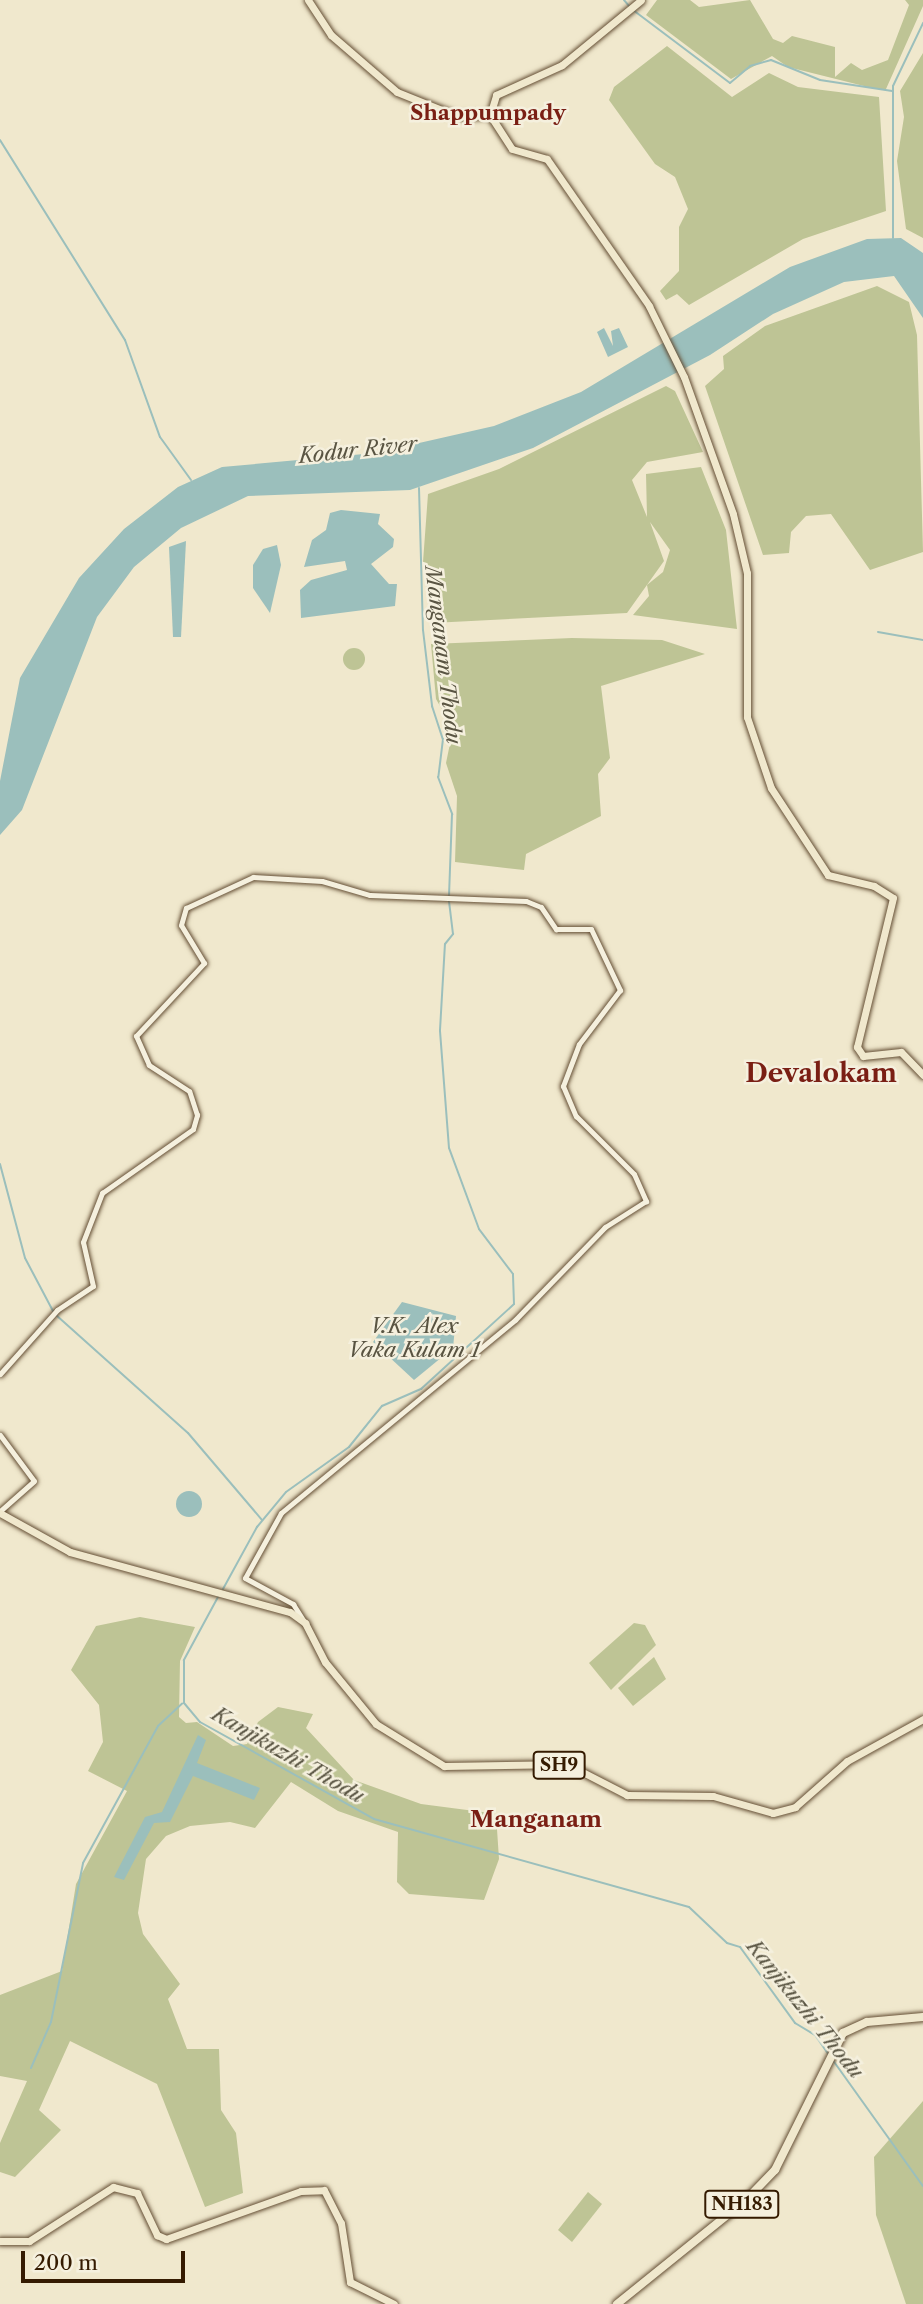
<!DOCTYPE html>
<style>
body{margin:0}
#map{position:relative;width:923px;height:2304px;overflow:hidden;background:#f0e8cd;font-family:"Libre Caslon Text",serif}
div>[style]{position:absolute}
.green>*{inset:0;background:#bec495}
.round{border-radius:50%}
.water>*{inset:0;background:#9bbfbc}
.stream>*{height:2px;margin:-1px;padding:0 1px;transform-origin:1px;border-radius:1px;background:#9bbfbc}
.roads{filter:drop-shadow(0 0 2px #644e34) drop-shadow(0 0 2px #644e34)}
.minor>*{height:5px;margin:-2.5px;padding:0 2.5px;transform-origin:2.5px;border-radius:2.5px;background:#f5f0de}
.major>*{height:7px;margin:-3.5px;padding:0 3.5px;transform-origin:3.5px;border-radius:3.5px;background:#f0e8cd}
.highway>*{height:8px;margin:-4px;padding:0 4px;transform-origin:4px;border-radius:4px;background:#f0e8cd}
span{translate:-50% -50%;white-space:nowrap;text-align:center;line-height:1.15;-webkit-text-stroke:5px #f5f0de;paint-order:stroke}
.shield-label span{padding:2px 5px;background:#f5f0de;border:2px solid;border-radius:5px;-webkit-text-stroke-width:0}
.shield-label{font-size:18px;color:#351b01;font-weight:700}
.neighbourhood-label{font-size:21px;color:#7a1f14;font-weight:700}
.water-label{font-size:21px;color:#595442;font-style:italic}
.quarter-label{font-size:23px;color:#7a1f14;font-weight:700}
.district-label{font-size:26px;color:#7a1f14;font-weight:700}
.scale{position:absolute;left:21px;top:2251px;width:164px;height:32px;box-sizing:border-box;border:4px solid #351b01;border-top:0;padding-left:9px;font-size:21px;line-height:24px;white-space:nowrap;color:#351b01;-webkit-text-stroke:5px #f5f0de;paint-order:stroke}
</style>
<div id="map">
<div class="green">
<i style="clip-path:polygon(657px 0,690px 0,699px 7px,750px 0,773px 39px,783px 43px,792px 36px,835px 47px,835px 77px,851px 63px,862px 70px,888px 60px,909px 5px,905px 0,923px 0,923px 6px,886px 89px,876px 89px,788px 67px,772px 56px,731px 79px,646px 15px)"></i>
<i style="clip-path:polygon(667px 46px,732px 97px,769px 73px,798px 87px,879px 97px,886px 211px,803px 239px,689px 305px,677px 294px,666px 300px,660px 291px,679px 271px,679px 227px,688px 209px,675px 177px,655px 164px,609px 100px,614px 87px)"></i>
<i style="clip-path:polygon(923px 53px,923px 238px,906px 229px,897px 161px,904px 117px,900px 91px)"></i>
<i style="clip-path:polygon(877px 286px,909px 302px,917px 335px,923px 552px,870px 570px,831px 514px,806px 516px,791px 532px,789px 553px,763px 555px,705px 386px,724px 369px,723px 356px,765px 326px)"></i>
<i style="clip-path:polygon(666px 386px,675px 391px,703px 452px,647px 462px,632px 480px,647px 517px,646px 474px,701px 467px,726px 530px,737px 629px,633px 615px,649px 596px,647px 585px,663px 572px,670px 550px,650px 522px,664px 561px,627px 613px,432px 623px,423px 562px,428px 494px,499px 469px)"></i>
<i style="clip-path:polygon(572px 638px,662px 640px,705px 654px,601px 686px,610px 758px,598px 774px,601px 816px,526px 854px,524px 870px,455px 862px,457px 796px,446px 763px,453px 729px,436px 699px,431px 644px)"></i>
<i class="round" style="left:343px;top:648px;width:22px;height:22px"></i>
<i style="clip-path:polygon(140px 1617px,195px 1627px,180px 1661px,179px 1717px,186px 1723px,197px 1722px,233px 1746px,247px 1744px,258px 1722px,278px 1707px,313px 1714px,306px 1728px,354px 1780px,421px 1804px,490px 1813px,489px 1829px,497px 1829px,499px 1859px,484px 1900px,409px 1894px,397px 1882px,398px 1832px,338px 1811px,291px 1782px,255px 1828px,230px 1822px,190px 1826px,166px 1836px,146px 1859px,138px 1913px,143px 1934px,180px 1984px,168px 1999px,187px 2049px,219px 2049px,221px 2110px,236px 2133px,243px 2193px,205px 2207px,157px 2084px,70px 2041px,39px 2110px,61px 2130px,15px 2177px,0 2172px,0 2143px,27px 2081px,0 2076px,0 1995px,62px 1971px,76px 1884px,127px 1791px,88px 1771px,103px 1742px,99px 1705px,71px 1670px,96px 1626px)"></i>
<i style="clip-path:polygon(634px 1623px,645px 1625px,656px 1645px,611px 1690px,589px 1663px)"></i>
<i style="clip-path:polygon(654px 1657px,666px 1679px,633px 1706px,618px 1688px)"></i>
<i style="clip-path:polygon(923px 2101px,923px 2304px,906px 2304px,876px 2215px,874px 2157px)"></i>
<i style="clip-path:polygon(588px 2192px,602px 2204px,572px 2242px,558px 2230px)"></i>
</div>
<div class="water">
<i style="clip-path:polygon(901px 238px,923px 253px,923px 318px,894px 276px,844px 282px,773px 314px,710px 355px,533px 448px,410px 490px,248px 496px,181px 528px,134px 567px,97px 617px,22px 810px,0 835px,0 781px,20px 678px,79px 578px,124px 529px,178px 487px,222px 467px,375px 453px,494px 426px,581px 392px,790px 267px,867px 239px)"></i>
<i style="clip-path:polygon(604px 328px,613px 346px,611px 331px,619px 328px,628px 347px,608px 357px,597px 332px)"></i>
<i style="clip-path:polygon(341px 510px,380px 514px,378px 524px,394px 539px,393px 547px,371px 564px,389px 584px,397px 584px,395px 606px,301px 618px,300px 590px,311px 580px,347px 570px,345px 561px,304px 567px,312px 540px,326px 530px,330px 513px)"></i>
<i style="clip-path:polygon(186px 541px,181px 637px,173px 637px,169px 547px)"></i>
<i style="clip-path:polygon(277px 545px,281px 565px,270px 613px,253px 588px,253px 565px,263px 549px)"></i>
<i style="clip-path:polygon(402px 1302px,456px 1316px,453px 1348px,414px 1380px,373px 1342px)"></i>
<i class="round" style="left:176px;top:1491px;width:26px;height:26px"></i>
<i style="clip-path:polygon(198px 1735px,206px 1740px,197px 1763px,260px 1788px,254px 1800px,193px 1776px,170px 1822px,154px 1823px,124px 1880px,114px 1877px,145px 1817px,162px 1812px)"></i>
</div>
<div class="stream">
<i style="left:624px;top:0;width:8px;rotate:50deg"></i>
<i style="left:633px;top:10px;width:121px;rotate:37deg"></i>
<i style="left:730px;top:83px;width:26px;rotate:-40deg"></i>
<i style="left:750px;top:66px;width:22px;rotate:-16deg"></i>
<i style="left:771px;top:60px;width:53px;rotate:22.2deg"></i>
<i style="left:820px;top:80px;width:73px;rotate:8.7deg"></i>
<i style="left:0;top:140px;width:236px;rotate:58deg"></i>
<i style="left:125px;top:340px;width:103px;rotate:70.2deg"></i>
<i style="left:160px;top:437px;width:53px;rotate:54.2deg"></i>
<i style="left:893px;top:238px;width:152px;rotate:-90deg"></i>
<i style="left:893px;top:86px;width:70px;rotate:-64.5deg"></i>
<i style="left:419px;top:488px;width:142px;rotate:88.4deg"></i>
<i style="left:423px;top:630px;width:77px;rotate:83.2deg"></i>
<i style="left:432px;top:706px;width:35px;rotate:72deg"></i>
<i style="left:443px;top:739px;width:38px;rotate:97deg"></i>
<i style="left:438px;top:777px;width:40px;rotate:69deg"></i>
<i style="left:452px;top:814px;width:81px;rotate:92.1deg"></i>
<i style="left:878px;top:632px;width:46px;rotate:10.1deg"></i>
<i style="left:0;top:1164px;width:97px;rotate:75.1deg"></i>
<i style="left:25px;top:1258px;width:60px;rotate:62.2deg"></i>
<i style="left:56px;top:1315px;width:177px;rotate:41.8deg"></i>
<i style="left:188px;top:1433px;width:114px;rotate:49.6deg"></i>
<i style="left:223px;top:1589px;width:71px;rotate:-61.3deg"></i>
<i style="left:257px;top:1527px;width:45px;rotate:-50.4deg"></i>
<i style="left:286px;top:1492px;width:77px;rotate:-35.5deg"></i>
<i style="left:349px;top:1447px;width:53px;rotate:-51.2deg"></i>
<i style="left:382px;top:1406px;width:43px;rotate:-23.6deg"></i>
<i style="left:421px;top:1389px;width:126px;rotate:-42.4deg"></i>
<i style="left:514px;top:1304px;width:30px;rotate:-92deg"></i>
<i style="left:513px;top:1274px;width:56px;rotate:-127.1deg"></i>
<i style="left:479px;top:1229px;width:86px;rotate:-110.3deg"></i>
<i style="left:449px;top:1148px;width:118px;rotate:-94.4deg"></i>
<i style="left:440px;top:1030px;width:86px;rotate:-86.7deg"></i>
<i style="left:445px;top:944px;width:13px;rotate:-51deg"></i>
<i style="left:453px;top:934px;width:33px;rotate:-97deg"></i>
<i style="left:218px;top:1597px;width:72px;rotate:118.4deg"></i>
<i style="left:184px;top:1660px;width:43px;rotate:90deg"></i>
<i style="left:184px;top:1703px;width:25px;rotate:50deg"></i>
<i style="left:200px;top:1722px;width:199px;rotate:29.1deg"></i>
<i style="left:374px;top:1819px;width:327px;rotate:15.6deg"></i>
<i style="left:689px;top:1907px;width:52px;rotate:43.5deg"></i>
<i style="left:727px;top:1943px;width:14px;rotate:17deg"></i>
<i style="left:740px;top:1947px;width:94px;rotate:54.1deg"></i>
<i style="left:795px;top:2023px;width:23px;rotate:31deg"></i>
<i style="left:815px;top:2035px;width:24px;rotate:55deg"></i>
<i style="left:832px;top:2059px;width:156px;rotate:54.4deg"></i>
<i style="left:31px;top:2068px;width:50px;rotate:-66.5deg"></i>
<i style="left:51px;top:2022px;width:162px;rotate:-78.6deg"></i>
<i style="left:83px;top:1863px;width:156px;rotate:-61.3deg"></i>
<i style="left:158px;top:1726px;width:33px;rotate:-43deg"></i>
</div>
<div class="roads">
<div class="minor">
<i style="left:0;top:1374px;width:86px;rotate:-48.3deg"></i>
<i style="left:57px;top:1310px;width:43px;rotate:-33.7deg"></i>
<i style="left:93px;top:1286px;width:45px;rotate:-102.8deg"></i>
<i style="left:83px;top:1242px;width:53px;rotate:-68.8deg"></i>
<i style="left:102px;top:1193px;width:111px;rotate:-35.1deg"></i>
<i style="left:193px;top:1129px;width:15px;rotate:-74deg"></i>
<i style="left:197px;top:1115px;width:25px;rotate:-108deg"></i>
<i style="left:189px;top:1091px;width:48px;rotate:-147deg"></i>
<i style="left:149px;top:1065px;width:32px;rotate:-114deg"></i>
<i style="left:136px;top:1036px;width:100px;rotate:-47deg"></i>
<i style="left:204px;top:963px;width:44px;rotate:-121.2deg"></i>
<i style="left:181px;top:925px;width:18px;rotate:-74deg"></i>
<i style="left:186px;top:908px;width:74px;rotate:-24.8deg"></i>
<i style="left:253px;top:877px;width:69px;rotate:3.3deg"></i>
<i style="left:322px;top:881px;width:50px;rotate:16.3deg"></i>
<i style="left:370px;top:895px;width:156px;rotate:2.2deg"></i>
<i style="left:526px;top:901px;width:16px;rotate:22deg"></i>
<i style="left:541px;top:907px;width:27px;rotate:56deg"></i>
<i style="left:556px;top:929px;width:35px"></i>
<i style="left:591px;top:929px;width:68px;rotate:64.6deg"></i>
<i style="left:620px;top:990px;width:68px;rotate:127.2deg"></i>
<i style="left:579px;top:1044px;width:45px;rotate:110.9deg"></i>
<i style="left:563px;top:1086px;width:33px;rotate:67deg"></i>
<i style="left:576px;top:1116px;width:82px;rotate:45deg"></i>
<i style="left:634px;top:1174px;width:30px;rotate:66deg"></i>
<i style="left:646px;top:1201px;width:49px;rotate:147.6deg"></i>
<i style="left:605px;top:1227px;width:129px;rotate:134.1deg"></i>
<i style="left:515px;top:1320px;width:303px;rotate:140.5deg"></i>
<i style="left:281px;top:1513px;width:74px;rotate:119deg"></i>
<i style="left:245px;top:1578px;width:55px;rotate:28.4deg"></i>
<i style="left:293px;top:1604px;width:22px;rotate:58deg"></i>
<i style="left:0;top:1435px;width:57px;rotate:53.5deg"></i>
<i style="left:34px;top:1481px;width:45px;rotate:138.6deg"></i>
</div>
<div class="major">
<i style="left:308px;top:0;width:42px;rotate:56.7deg"></i>
<i style="left:331px;top:35px;width:87px;rotate:40.8deg"></i>
<i style="left:397px;top:92px;width:65px;rotate:21.8deg"></i>
<i style="left:457px;top:116px;width:33px;rotate:-2deg"></i>
<i style="left:490px;top:115px;width:40px;rotate:57.1deg"></i>
<i style="left:512px;top:149px;width:36px;rotate:16deg"></i>
<i style="left:547px;top:159px;width:179px;rotate:55.2deg"></i>
<i style="left:649px;top:306px;width:79px;rotate:63.8deg"></i>
<i style="left:684px;top:377px;width:145px;rotate:70.3deg"></i>
<i style="left:733px;top:514px;width:61px;rotate:76.7deg"></i>
<i style="left:747px;top:573px;width:144px;rotate:90deg"></i>
<i style="left:747px;top:717px;width:75px;rotate:71.3deg"></i>
<i style="left:771px;top:788px;width:104px;rotate:56.8deg"></i>
<i style="left:828px;top:875px;width:47px;rotate:13.4deg"></i>
<i style="left:874px;top:886px;width:22px;rotate:32deg"></i>
<i style="left:893px;top:898px;width:153px;rotate:103.6deg"></i>
<i style="left:857px;top:1047px;width:11px;rotate:56deg"></i>
<i style="left:863px;top:1056px;width:38px;rotate:-6deg"></i>
<i style="left:901px;top:1052px;width:32px;rotate:46deg"></i>
<i style="left:490px;top:115px;width:21px;rotate:-73deg"></i>
<i style="left:496px;top:95px;width:72px;rotate:-24.4deg"></i>
<i style="left:562px;top:65px;width:102px;rotate:-39.4deg"></i>
<i style="left:0;top:1513px;width:80px;rotate:29.1deg"></i>
<i style="left:70px;top:1552px;width:228px;rotate:15.3deg"></i>
<i style="left:290px;top:1612px;width:19px;rotate:36deg"></i>
<i style="left:305px;top:1623px;width:44px;rotate:62.9deg"></i>
<i style="left:325px;top:1662px;width:80px;rotate:50.6deg"></i>
<i style="left:376px;top:1724px;width:80px;rotate:31.7deg"></i>
<i style="left:444px;top:1766px;width:123px;rotate:-0.9deg"></i>
<i style="left:567px;top:1764px;width:68px;rotate:27.3deg"></i>
<i style="left:627px;top:1795px;width:86px;rotate:0.7deg"></i>
<i style="left:713px;top:1796px;width:62px;rotate:15.8deg"></i>
<i style="left:773px;top:1813px;width:23px;rotate:-15deg"></i>
<i style="left:795px;top:1807px;width:69px;rotate:-41.5deg"></i>
<i style="left:847px;top:1761px;width:87px;rotate:-28.9deg"></i>
<i style="left:0;top:2241px;width:29px"></i>
<i style="left:29px;top:2241px;width:100px;rotate:-32.7deg"></i>
<i style="left:113px;top:2187px;width:25px;rotate:14deg"></i>
<i style="left:137px;top:2193px;width:47px;rotate:64.5deg"></i>
<i style="left:157px;top:2235px;width:10px;rotate:24deg"></i>
<i style="left:166px;top:2239px;width:143px;rotate:-19.6deg"></i>
<i style="left:301px;top:2191px;width:23px;rotate:-2deg"></i>
<i style="left:324px;top:2190px;width:37px;rotate:63deg"></i>
<i style="left:341px;top:2223px;width:60px;rotate:81.3deg"></i>
<i style="left:350px;top:2282px;width:49px;rotate:26.6deg"></i>
</div>
<div class="highway">
<i style="left:617px;top:2304px;width:166px;rotate:-38.9deg"></i>
<i style="left:746px;top:2200px;width:42px;rotate:-46deg"></i>
<i style="left:775px;top:2170px;width:153px;rotate:-63.6deg"></i>
<i style="left:843px;top:2033px;width:26px;rotate:-25deg"></i>
<i style="left:867px;top:2022px;width:56px;rotate:-5.1deg"></i>
</div>
</div>
<div class="shield-label">
<span style="left:559px;top:1765px">SH9</span>
<span style="left:742px;top:2204px">NH183</span>
</div>
<div class="neighbourhood-label">
<span style="left:488px;top:113px">Shappumpady</span>
</div>
<div class="water-label">
<span style="left:358px;top:450px;rotate:-6deg">Kodur River</span>
<span style="left:443px;top:655px;rotate:83deg">Manganam Thodu</span>
<span style="left:414px;top:1338px">V.K. Alex<br>Vaka Kulam 1</span>
<span style="left:288px;top:1755px;rotate:30deg">Kanjikuzhi Thodu</span>
<span style="left:805px;top:2009px;rotate:51deg">Kanjikuzhi Thodu</span>
</div>
<div class="quarter-label">
<span style="left:536px;top:1819px">Manganam</span>
</div>
<div class="district-label">
<span style="left:821px;top:1074px">Devalokam</span>
</div>
<div class="scale">200 m</div>
</div>
